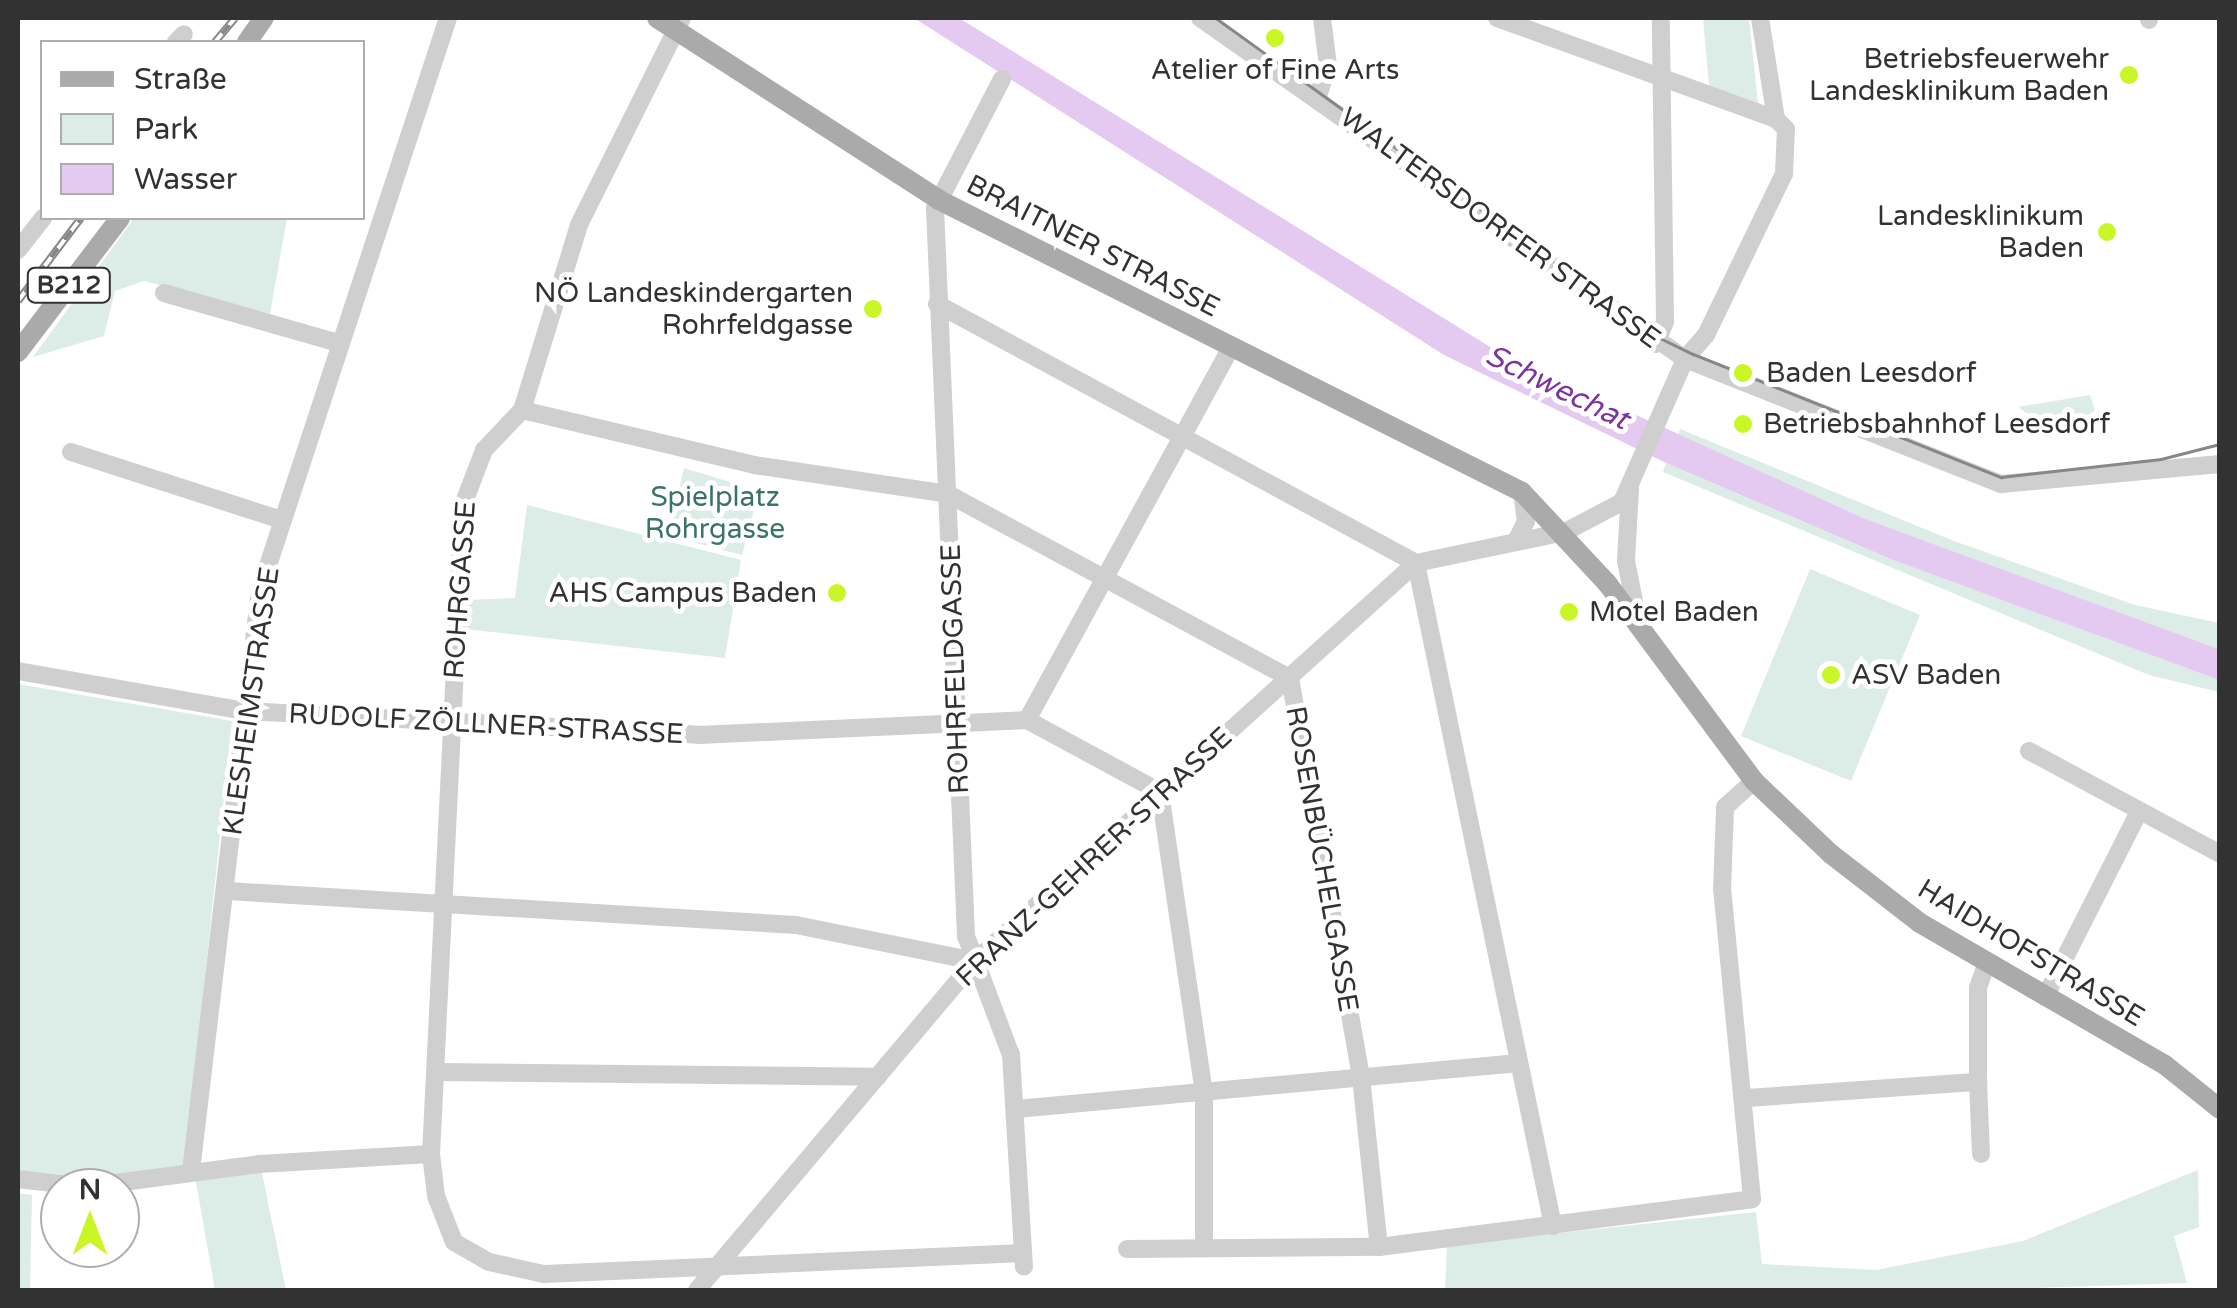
<!DOCTYPE html>
<meta charset="utf-8">
<style>
body{margin:0}
#map{position:relative;width:2237px;height:1308px;overflow:hidden;background:#fff;font-family:"Varela Round",sans-serif}
div>[style]{position:absolute}
.green>*{inset:0;background:#dcede8}
.water>*{inset:0;background:#e4caf0}
.minor>*{height:18px;margin:-9px;padding:0 9px;transform-origin:9px;border-radius:9px;background:#cfcfcf}
.major>*{height:20px;margin:-10px;padding:0 10px;transform-origin:10px;border-radius:10px;background:#aaa}
.tram>*{height:2.5px;margin:-1.25px;padding:0 1.25px;transform-origin:1.25px;border-radius:1.25px;background:#878787}
.rail>*{height:8px;margin-top:-4px;transform-origin:0;background:repeating-linear-gradient(90deg,#fff 0 11px,#878787 0 22px);box-sizing:border-box;border-block:2px solid #878787}
.dots>*{width:28px;height:28px;translate:-50% -50%;box-sizing:border-box;border:5px solid #fff;border-radius:50%}
span{translate:-50% -50%;white-space:nowrap;text-align:center;line-height:1.15;-webkit-text-stroke:10px #fff;paint-order:stroke}
.shield-label span{padding:2px 8px;background:#fff;border:2px solid;border-radius:8px;-webkit-text-stroke-width:0}
.shield-label{font-size:25px;color:#323232;font-weight:700}
.poi-label{font-size:28px;color:#323232}
.right{translate:-100% -50%;text-align:right}
.left{translate:0 -50%;text-align:left}
.street-label{font-size:28px;color:#323232}
.park-label{font-size:28px;color:#3a7369}
.water-label{font-size:30px;color:#7c369d;font-style:italic}
.frame{position:absolute;inset:0;border:20px solid #323232;pointer-events:none}
.legend{position:absolute;left:40px;top:40px;width:325px;height:180px;box-sizing:border-box;background:#fff;border:2px solid #adadad;margin:0;padding:12px 18px;list-style:none;font-size:30px;color:#323232}
.legend li{display:flex;align-items:center;gap:20px;height:50px}
.legend b{width:50px;border:2px solid #adadad}
.north{position:absolute;left:40px;top:1168px;width:100px;height:100px;box-sizing:border-box;background:#fff;border:2px solid #adadad;border-radius:50%;rotate:0deg;font-size:28px;font-weight:700;line-height:40px;text-align:center;color:#323232}
.north::after{content:'';display:block;margin:auto;width:35px;height:45px;background:#c9f626;clip-path:polygon(50% 0,100% 100%,50% 72%,0 100%)}
</style>
<div id="map">
<div class="green">
<i style="clip-path:polygon(1703px 18px,1749px 18px,1758px 103px,1709px 86px)"></i>
<i style="clip-path:polygon(134px 218px,287px 218px,270px 314px,144px 281px,115px 291px,104px 336px,33px 357px)"></i>
<i style="clip-path:polygon(2090px 395px,2095px 410px,2081px 421px,2050px 429px,2018px 407px)"></i>
<i style="clip-path:polygon(1680px 429px,1954px 541px,2135px 605px,2219px 623px,2219px 649px,1863px 518px,1678px 436px)"></i>
<i style="clip-path:polygon(1666px 463px,1893px 560px,2219px 680px,2219px 692px,2149px 675px,1663px 472px)"></i>
<i style="clip-path:polygon(684px 468px,759px 491px,742px 555px,669px 536px)"></i>
<i style="clip-path:polygon(527px 505px,741px 560px,725px 658px,465px 629px,465px 600px,515px 598px)"></i>
<i style="clip-path:polygon(1810px 569px,1920px 615px,1851px 781px,1741px 736px)"></i>
<i style="clip-path:polygon(18px 684px,232px 721px,185px 1167px,78px 1181px,18px 1172px)"></i>
<i style="clip-path:polygon(261px 1168px,286px 1290px,215px 1290px,195px 1176px)"></i>
<i style="clip-path:polygon(2198px 1170px,2199px 1227px,2174px 1236px,2187px 1283px,1973px 1290px,1445px 1290px,1447px 1245px,1756px 1212px,1762px 1264px,1876px 1270px,2023px 1241px)"></i>
<i style="clip-path:polygon(18px 1193px,32px 1195px,30px 1290px,18px 1290px)"></i>
</div>
<div class="water">
<i style="clip-path:polygon(914px 18px,959px 18px,1500px 353px,1863px 518px,2219px 649px,2219px 680px,1893px 560px,1666px 463px,1444px 355px)"></i>
</div>
<div class="minor">
<i style="left:682px;top:18px;width:231px;rotate:116.5deg"></i>
<i style="left:579px;top:225px;width:194px;rotate:107.1deg"></i>
<i style="left:522px;top:410px;width:55px;rotate:133.5deg"></i>
<i style="left:484px;top:450px;width:59px;rotate:110.9deg"></i>
<i style="left:463px;top:505px;width:650px;rotate:92.82deg"></i>
<i style="left:431px;top:1154px;width:42px;rotate:83.2deg"></i>
<i style="left:436px;top:1196px;width:49px;rotate:68.6deg"></i>
<i style="left:454px;top:1242px;width:40px;rotate:29.7deg"></i>
<i style="left:489px;top:1262px;width:56px;rotate:12.3deg"></i>
<i style="left:544px;top:1274px;width:479px;rotate:-2.5deg"></i>
<i style="left:1200px;top:18px;width:593px;rotate:35.11deg"></i>
<i style="left:1685px;top:359px;width:340px;rotate:21.6deg"></i>
<i style="left:2001px;top:484px;width:220px;rotate:-5.2deg"></i>
<i style="left:1497px;top:18px;width:297px;rotate:19.9deg"></i>
<i style="left:2149px;top:18px;width:2px;rotate:90deg"></i>
<i style="left:176px;top:42px;width:11px;rotate:-45deg"></i>
<i style="left:1002px;top:79px;width:145px;rotate:117.4deg"></i>
<i style="left:935px;top:208px;width:729px;rotate:87.56deg"></i>
<i style="left:966px;top:936px;width:127px;rotate:69.3deg"></i>
<i style="left:1011px;top:1055px;width:212px;rotate:86.5deg"></i>
<i style="left:1318px;top:96px;width:32px;rotate:-72deg"></i>
<i style="left:1328px;top:66px;width:48px;rotate:-97.1deg"></i>
<i style="left:18px;top:250px;width:41px;rotate:-52deg"></i>
<i style="left:164px;top:293px;width:181px;rotate:16deg"></i>
<i style="left:937px;top:304px;width:545px;rotate:28.4deg"></i>
<i style="left:1656px;top:344px;width:24px;rotate:-68deg"></i>
<i style="left:1665px;top:322px;width:304px;rotate:-90.8deg"></i>
<i style="left:522px;top:410px;width:238px;rotate:13.3deg"></i>
<i style="left:754px;top:465px;width:196px;rotate:8.5deg"></i>
<i style="left:948px;top:494px;width:388px;rotate:28.3deg"></i>
<i style="left:1290px;top:678px;width:405px;rotate:79.9deg"></i>
<i style="left:1361px;top:1077px;width:171px;rotate:84deg"></i>
<i style="left:71px;top:452px;width:221px;rotate:17.9deg"></i>
<i style="left:1630px;top:489px;width:72px;rotate:93.2deg"></i>
<i style="left:1626px;top:561px;width:66px;rotate:78.7deg"></i>
<i style="left:1517px;top:539px;width:20px;rotate:-63deg"></i>
<i style="left:1526px;top:521px;width:29px;rotate:-98deg"></i>
<i style="left:1416px;top:563px;width:677px;rotate:78.32deg"></i>
<i style="left:18px;top:671px;width:231px;rotate:10deg"></i>
<i style="left:246px;top:711px;width:454px;rotate:3deg"></i>
<i style="left:699px;top:735px;width:328px;rotate:-2.6deg"></i>
<i style="left:1027px;top:720px;width:151px;rotate:28.4deg"></i>
<i style="left:1027px;top:720px;width:426px;rotate:-61.3deg"></i>
<i style="left:2029px;top:751px;width:217px;rotate:28.3deg"></i>
<i style="left:1160px;top:792px;width:304px;rotate:81.7deg"></i>
<i style="left:1204px;top:1093px;width:154px;rotate:90deg"></i>
<i style="left:227px;top:891px;width:570px;rotate:3.42deg"></i>
<i style="left:796px;top:925px;width:183px;rotate:11.4deg"></i>
<i style="left:2045px;top:997px;width:208px;rotate:-63.1deg"></i>
<i style="left:436px;top:1072px;width:442px;rotate:0.6deg"></i>
<i style="left:1978px;top:1082px;width:72px;rotate:87.6deg"></i>
<i style="left:1747px;top:1098px;width:232px;rotate:-4deg"></i>
<i style="left:1978px;top:1082px;width:94px;rotate:-90deg"></i>
<i style="left:1978px;top:988px;width:24px;rotate:-71deg"></i>
<i style="left:1016px;top:1109px;width:505px;rotate:-5.23deg"></i>
<i style="left:191px;top:1171px;width:585px;rotate:-83.23deg"></i>
<i style="left:260px;top:590px;width:602px;rotate:-71.81deg"></i>
<i style="left:18px;top:1179px;width:67px;rotate:6.8deg"></i>
<i style="left:85px;top:1187px;width:176px;rotate:-7.5deg"></i>
<i style="left:259px;top:1164px;width:172px;rotate:-3.3deg"></i>
<i style="left:1127px;top:1249px;width:252px;rotate:-0.5deg"></i>
<i style="left:1379px;top:1247px;width:376px;rotate:-7.3deg"></i>
<i style="left:1752px;top:1199px;width:310px;rotate:-95.5deg"></i>
<i style="left:1722px;top:890px;width:83px;rotate:-87.9deg"></i>
<i style="left:1725px;top:807px;width:39px;rotate:-42deg"></i>
<i style="left:697px;top:1290px;width:431px;rotate:-49.8deg"></i>
<i style="left:975px;top:961px;width:594px;rotate:-42.07deg"></i>
<i style="left:1416px;top:563px;width:152px;rotate:-11.8deg"></i>
<i style="left:1565px;top:532px;width:64px;rotate:-27.8deg"></i>
<i style="left:1622px;top:502px;width:156px;rotate:-66.2deg"></i>
<i style="left:1685px;top:359px;width:32px;rotate:-49deg"></i>
<i style="left:1706px;top:335px;width:179px;rotate:-64.2deg"></i>
<i style="left:1784px;top:174px;width:45px;rotate:-87.5deg"></i>
<i style="left:1786px;top:129px;width:14px;rotate:-135deg"></i>
<i style="left:1776px;top:119px;width:102px;rotate:-99deg"></i>
</div>
<div class="major">
<i style="left:657px;top:18px;width:336px;rotate:32.8deg"></i>
<i style="left:939px;top:200px;width:652px;rotate:26.6deg"></i>
<i style="left:1522px;top:492px;width:125px;rotate:47deg"></i>
<i style="left:1607px;top:583px;width:247px;rotate:53.4deg"></i>
<i style="left:1754px;top:781px;width:106px;rotate:43.5deg"></i>
<i style="left:1831px;top:854px;width:113px;rotate:37.8deg"></i>
<i style="left:1920px;top:923px;width:283px;rotate:30.1deg"></i>
<i style="left:2165px;top:1065px;width:70px;rotate:38.7deg"></i>
<i style="left:247px;top:42px;width:29px;rotate:-55deg"></i>
<i style="left:18px;top:352px;width:168px;rotate:-52.7deg"></i>
</div>
<div class="tram">
<i style="left:1216px;top:18px;width:547px;rotate:35.78deg"></i>
<i style="left:1660px;top:338px;width:37px;rotate:26deg"></i>
<i style="left:1693px;top:354px;width:332px;rotate:21.8deg"></i>
<i style="left:2001px;top:477px;width:161px;rotate:-6.4deg"></i>
<i style="left:2161px;top:459px;width:61px;rotate:-14.3deg"></i>
</div>
<div class="rail">
<i style="left:215px;top:42px;width:31px;rotate:-50deg"></i>
<i style="left:18px;top:301px;width:104px;rotate:-52.8deg"></i>
</div>
<div class="dots">
<i style="left:1275px;top:38px;background:#c9f626"></i>
<i style="left:2129px;top:75px;background:#c9f626"></i>
<i style="left:2107px;top:232px;background:#c9f626"></i>
<i style="left:873px;top:309px;background:#c9f626"></i>
<i style="left:1743px;top:373px;background:#c9f626"></i>
<i style="left:1743px;top:424px;background:#c9f626"></i>
<i style="left:837px;top:593px;background:#c9f626"></i>
<i style="left:1569px;top:612px;background:#c9f626"></i>
<i style="left:1831px;top:675px;background:#c9f626"></i>
</div>
<div class="shield-label">
<span style="left:69px;top:285px">B212</span>
</div>
<div class="poi-label">
<span class="right" style="left:2109px;top:75px">Betriebsfeuerwehr<br>Landesklinikum Baden</span>
<span style="left:1275px;top:70px">Atelier of Fine Arts</span>
<span class="right" style="left:2084px;top:232px">Landesklinikum<br>Baden</span>
<span class="right" style="left:853px;top:309px">NÖ Landeskindergarten<br>Rohrfeldgasse</span>
<span class="left" style="left:1766px;top:373px">Baden Leesdorf</span>
<span class="left" style="left:1763px;top:424px">Betriebsbahnhof Leesdorf</span>
<span class="right" style="left:817px;top:593px">AHS Campus Baden</span>
<span class="left" style="left:1589px;top:612px">Motel Baden</span>
<span class="left" style="left:1851px;top:675px">ASV Baden</span>
</div>
<div class="street-label">
<span style="left:1500px;top:228px;rotate:36deg">WALTERSDORFER STRASSE</span>
<span style="left:1093px;top:246px;rotate:27deg">BRAITNER STRASSE</span>
<span style="left:460px;top:590px;rotate:-86deg">ROHRGASSE</span>
<span style="left:955px;top:669px;rotate:-92deg">ROHRFELDGASSE</span>
<span style="left:251px;top:701px;rotate:-82deg">KLESHEIMSTRASSE</span>
<span style="left:486px;top:724px;rotate:3deg">RUDOLF ZÖLLNER-STRASSE</span>
<span style="left:1094px;top:857px;rotate:-43deg">FRANZ-GEHRER-STRASSE</span>
<span style="left:1322px;top:859px;rotate:80deg">ROSENBÜCHELGASSE</span>
<span style="left:2031px;top:953px;rotate:31deg">HAIDHOFSTRASSE</span>
</div>
<div class="park-label">
<span style="left:715px;top:513px">Spielplatz<br>Rohrgasse</span>
</div>
<div class="water-label">
<span style="left:1557px;top:388px;rotate:26deg">Schwechat</span>
</div>
<div class="frame"></div>
<ul class="legend">
<li><b style="height:12px;background:#aaa"></b>Straße</li>
<li><b style="height:28px;background:#dcede8"></b>Park</li>
<li><b style="height:28px;background:#e4caf0"></b>Wasser</li>
</ul>
<div class="north">N</div>
</div>
